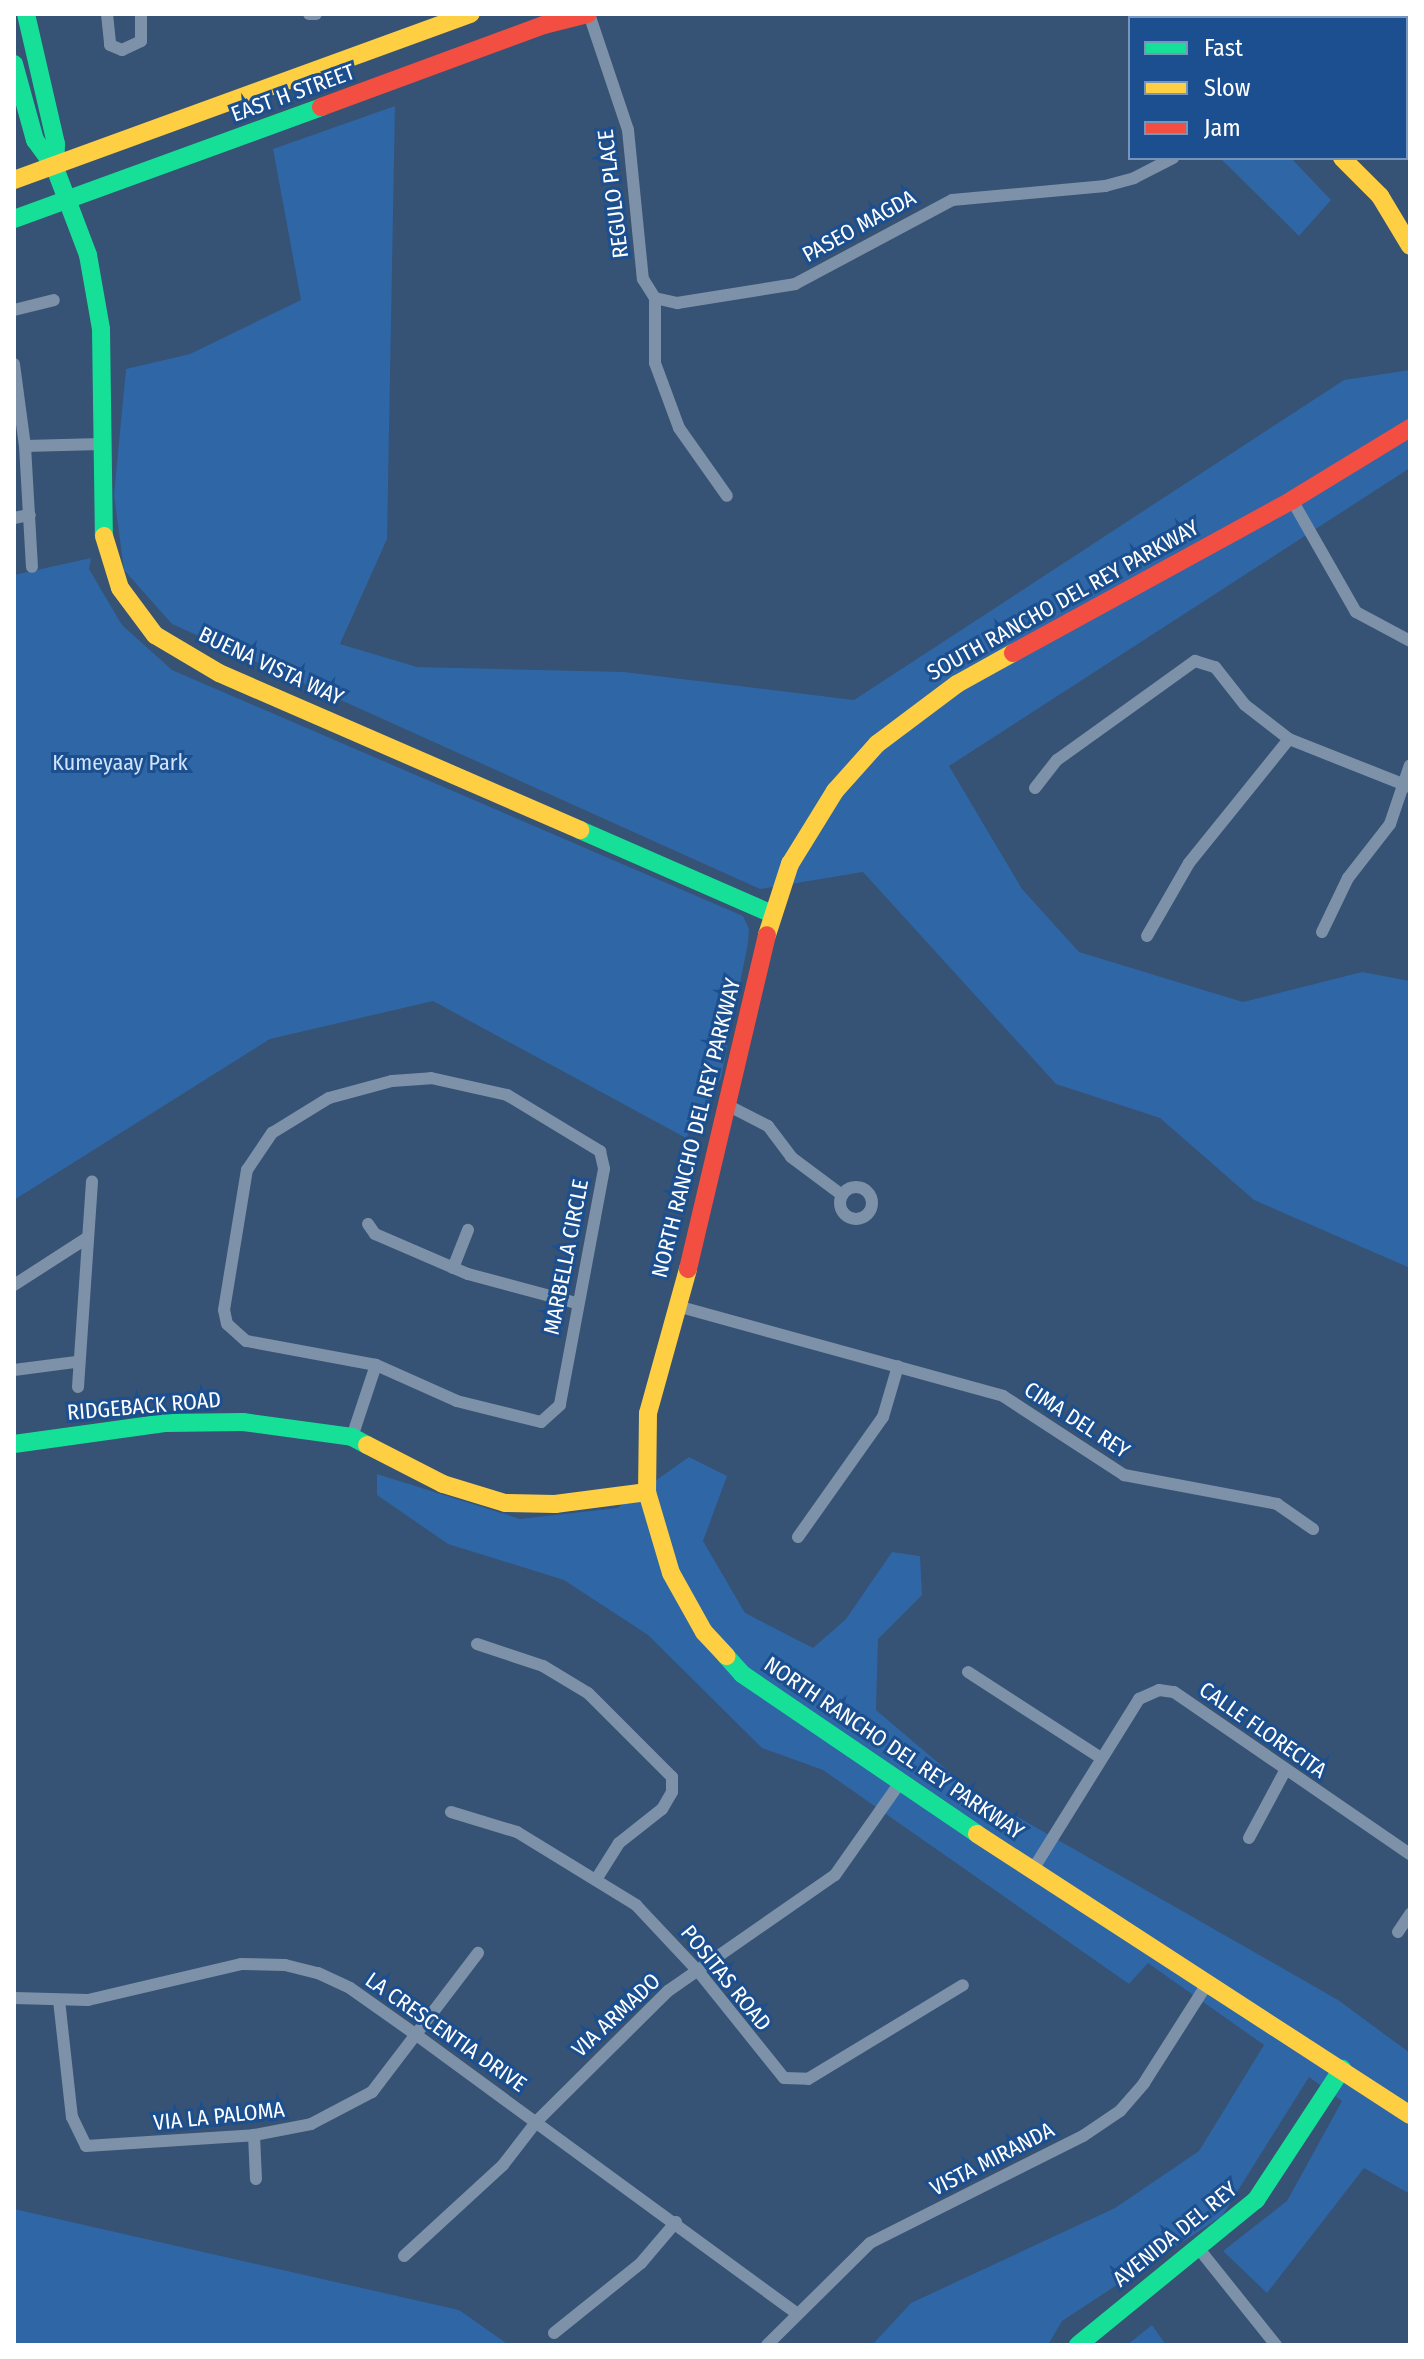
<!DOCTYPE html>
<style>
body{margin:0}
#map{position:relative;width:1424px;height:2359px;overflow:hidden;background:#365274;font-family:"Fira Sans Condensed",sans-serif}
div>[style]{position:absolute}
.green>*{inset:0;background:#2f66a5}
.street>*{height:12px;margin:-6px;padding:0 6px;transform-origin:6px;border-radius:6px;background:#7d92a8}
.street>.ring{margin:-6px;padding:0;box-sizing:content-box;background:none;border:12px solid #7d92a8;border-radius:50%}
.fast>*{height:18px;margin:-9px;padding:0 9px;transform-origin:9px;border-radius:9px;background:#16e098}
.slow>*{height:18px;margin:-9px;padding:0 9px;transform-origin:9px;border-radius:9px;background:#ffcf43}
.jam>*{height:18px;margin:-9px;padding:0 9px;transform-origin:9px;border-radius:9px;background:#f24e42}
span{translate:-50% -50%;white-space:nowrap;text-align:center;line-height:1.15;-webkit-text-stroke:6px #1b4f8f;paint-order:stroke}
.street-label{font-size:22px;color:#fff}
.park-label{font-size:22px;color:#cfe3fa}
.frame{position:absolute;inset:0;border:16px solid #fff;pointer-events:none}
.legend{position:absolute;left:1128px;top:16px;width:280px;height:144px;box-sizing:border-box;background:#1b4f8f;border:2px solid #7695bc;margin:0;padding:10px 14px;list-style:none;font-size:24px;color:#fff}
.legend li{display:flex;align-items:center;gap:16px;height:40px}
.legend b{width:40px;border:2px solid #7695bc}
</style>
<div id="map">
<div class="green">
<i style="clip-path:polygon(395px 106px,387px 539px,340px 644px,417px 667px,624px 672px,854px 700px,1344px 380px,1410px 370px,1410px 468px,949px 766px,1022px 889px,1079px 952px,1243px 1002px,1362px 972px,1410px 981px,1410px 1268px,1254px 1200px,1160px 1118px,1056px 1084px,863px 872px,760px 889px,172px 624px,124px 570px,114px 495px,126px 369px,190px 354px,301px 300px,273px 149px)"></i>
<i style="clip-path:polygon(1291px 158px,1331px 200px,1299px 236px,1221px 159px)"></i>
<i style="clip-path:polygon(91px 558px,89px 569px,122px 625px,172px 670px,743px 916px,749px 929px,748px 943px,721px 1078px,686px 1138px,433px 1001px,270px 1039px,14px 1200px,14px 575px)"></i>
<i style="clip-path:polygon(689px 1457px,727px 1476px,703px 1541px,745px 1613px,813px 1648px,846px 1619px,892px 1552px,920px 1556px,922px 1595px,878px 1639px,876px 1710px,969px 1789px,1338px 2000px,1410px 2053px,1410px 2194px,1364px 2168px,1267px 2293px,1223px 2251px,1287px 2201px,1342px 2101px,1309px 2077px,1222px 2216px,1062px 2321px,1048px 2345px,872px 2345px,911px 2303px,1115px 2208px,1199px 2151px,1264px 2045px,1148px 1963px,1129px 1984px,823px 1770px,762px 1748px,648px 1635px,564px 1580px,448px 1544px,377px 1495px,377px 1474px,520px 1519px,617px 1508px)"></i>
<i style="clip-path:polygon(14px 2209px,459px 2310px,509px 2345px,14px 2345px)"></i>
<i style="clip-path:polygon(1152px 2325px,1166px 2345px,1127px 2345px)"></i>
</div>
<div class="street">
<i style="left:107px;top:14px;width:31px;rotate:84deg"></i>
<i style="left:110px;top:45px;width:13px;rotate:23deg"></i>
<i style="left:122px;top:50px;width:21px;rotate:-25deg"></i>
<i style="left:141px;top:41px;width:27px;rotate:-90deg"></i>
<i style="left:309px;top:14px;width:7px"></i>
<i style="left:589px;top:14px;width:122px;rotate:71.4deg"></i>
<i style="left:628px;top:130px;width:150px;rotate:84.3deg"></i>
<i style="left:643px;top:279px;width:22px;rotate:58deg"></i>
<i style="left:655px;top:298px;width:65px;rotate:90deg"></i>
<i style="left:655px;top:363px;width:69px;rotate:69.7deg"></i>
<i style="left:679px;top:428px;width:83px;rotate:54.8deg"></i>
<i style="left:655px;top:298px;width:23px;rotate:13deg"></i>
<i style="left:677px;top:303px;width:120px;rotate:-9.1deg"></i>
<i style="left:795px;top:284px;width:178px;rotate:-28.1deg"></i>
<i style="left:952px;top:200px;width:154px;rotate:-5.2deg"></i>
<i style="left:1105px;top:186px;width:30px;rotate:-15deg"></i>
<i style="left:1134px;top:178px;width:44px;rotate:-27.1deg"></i>
<i style="left:14px;top:310px;width:41px;rotate:-14deg"></i>
<i style="left:14px;top:364px;width:83px;rotate:82.4deg"></i>
<i style="left:25px;top:446px;width:121px;rotate:86.7deg"></i>
<i style="left:25px;top:446px;width:76px;rotate:-1.5deg"></i>
<i style="left:1292px;top:500px;width:129px;rotate:60.3deg"></i>
<i style="left:1356px;top:612px;width:61px;rotate:28.2deg"></i>
<i style="left:14px;top:518px;width:16px;rotate:-11deg"></i>
<i style="left:1035px;top:788px;width:36px;rotate:-52deg"></i>
<i style="left:1057px;top:760px;width:170px;rotate:-35.7deg"></i>
<i style="left:1195px;top:661px;width:21px;rotate:17deg"></i>
<i style="left:1215px;top:667px;width:48px;rotate:51.7deg"></i>
<i style="left:1245px;top:705px;width:56px;rotate:37.7deg"></i>
<i style="left:1289px;top:739px;width:130px;rotate:21.6deg"></i>
<i style="left:1322px;top:932px;width:60px;rotate:-64.3deg"></i>
<i style="left:1348px;top:878px;width:68px;rotate:-52.1deg"></i>
<i style="left:1390px;top:824px;width:62px;rotate:-71.3deg"></i>
<i style="left:1147px;top:936px;width:84px;rotate:-60.1deg"></i>
<i style="left:1189px;top:863px;width:159px;rotate:-51.1deg"></i>
<i style="left:431px;top:1078px;width:78px;rotate:12.6deg"></i>
<i style="left:507px;top:1095px;width:109px;rotate:31.1deg"></i>
<i style="left:600px;top:1151px;width:18px;rotate:77deg"></i>
<i style="left:604px;top:1169px;width:240px;rotate:100.6deg"></i>
<i style="left:560px;top:1405px;width:25px;rotate:138deg"></i>
<i style="left:541px;top:1422px;width:87px;rotate:-166deg"></i>
<i style="left:457px;top:1401px;width:89px;rotate:-156deg"></i>
<i style="left:376px;top:1365px;width:132px;rotate:-169.5deg"></i>
<i style="left:246px;top:1341px;width:25px;rotate:-138deg"></i>
<i style="left:227px;top:1324px;width:14px;rotate:-102deg"></i>
<i style="left:224px;top:1310px;width:142px;rotate:-80.7deg"></i>
<i style="left:247px;top:1170px;width:45px;rotate:-56deg"></i>
<i style="left:272px;top:1133px;width:67px;rotate:-31.6deg"></i>
<i style="left:329px;top:1098px;width:65px;rotate:-15.1deg"></i>
<i style="left:392px;top:1081px;width:39px;rotate:-4deg"></i>
<i style="left:729px;top:1106px;width:44px;rotate:27.1deg"></i>
<i style="left:768px;top:1126px;width:39px;rotate:53deg"></i>
<i style="left:791px;top:1157px;width:64px;rotate:36.7deg"></i>
<i class="ring" style="left:840px;top:1187px;width:20px;height:20px"></i>
<i style="left:368px;top:1224px;width:12px;rotate:55deg"></i>
<i style="left:375px;top:1234px;width:101px;rotate:23.3deg"></i>
<i style="left:468px;top:1274px;width:112px;rotate:15deg"></i>
<i style="left:453px;top:1268px;width:41px;rotate:-68.5deg"></i>
<i style="left:14px;top:1285px;width:87px;rotate:-32.8deg"></i>
<i style="left:677px;top:1306px;width:338px;rotate:15.4deg"></i>
<i style="left:1003px;top:1396px;width:145px;rotate:33.1deg"></i>
<i style="left:1124px;top:1475px;width:156px;rotate:10.7deg"></i>
<i style="left:1277px;top:1504px;width:44px;rotate:34.8deg"></i>
<i style="left:14px;top:1370px;width:63px;rotate:-7.4deg"></i>
<i style="left:78px;top:1387px;width:206px;rotate:-86.1deg"></i>
<i style="left:352px;top:1437px;width:76px;rotate:-71.6deg"></i>
<i style="left:798px;top:1537px;width:147px;rotate:-54.7deg"></i>
<i style="left:883px;top:1417px;width:53px;rotate:-73.6deg"></i>
<i style="left:477px;top:1644px;width:70px;rotate:18.4deg"></i>
<i style="left:543px;top:1666px;width:52px;rotate:31deg"></i>
<i style="left:588px;top:1693px;width:119px;rotate:45deg"></i>
<i style="left:672px;top:1777px;width:15px;rotate:90deg"></i>
<i style="left:672px;top:1792px;width:20px;rotate:120deg"></i>
<i style="left:662px;top:1809px;width:55px;rotate:141.7deg"></i>
<i style="left:619px;top:1843px;width:41px;rotate:122.2deg"></i>
<i style="left:968px;top:1672px;width:158px;rotate:32.9deg"></i>
<i style="left:451px;top:1812px;width:69px;rotate:16.9deg"></i>
<i style="left:517px;top:1832px;width:140px;rotate:31.5deg"></i>
<i style="left:636px;top:1905px;width:91px;rotate:46.8deg"></i>
<i style="left:698px;top:1971px;width:137px;rotate:51.2deg"></i>
<i style="left:784px;top:2078px;width:24px;rotate:2deg"></i>
<i style="left:808px;top:2079px;width:181px;rotate:-31.2deg"></i>
<i style="left:1249px;top:1838px;width:76px;rotate:-61.8deg"></i>
<i style="left:1032px;top:1871px;width:203px;rotate:-58.1deg"></i>
<i style="left:1139px;top:1699px;width:22px;rotate:-24deg"></i>
<i style="left:1159px;top:1690px;width:15px;rotate:8deg"></i>
<i style="left:1174px;top:1692px;width:286px;rotate:34.5deg"></i>
<i style="left:1398px;top:1932px;width:22px;rotate:-56deg"></i>
<i style="left:14px;top:1998px;width:74px;rotate:1.5deg"></i>
<i style="left:88px;top:2000px;width:157px;rotate:-13.2deg"></i>
<i style="left:241px;top:1964px;width:44px;rotate:1.3deg"></i>
<i style="left:285px;top:1965px;width:34px;rotate:14deg"></i>
<i style="left:318px;top:1973px;width:35px;rotate:25deg"></i>
<i style="left:350px;top:1988px;width:80px;rotate:35.3deg"></i>
<i style="left:415px;top:2034px;width:474px;rotate:36.2deg"></i>
<i style="left:59px;top:2000px;width:118px;rotate:83.7deg"></i>
<i style="left:72px;top:2117px;width:32px;rotate:64deg"></i>
<i style="left:86px;top:2146px;width:168px;rotate:-3.7deg"></i>
<i style="left:254px;top:2135px;width:58px;rotate:-10.9deg"></i>
<i style="left:311px;top:2124px;width:69px;rotate:-27.7deg"></i>
<i style="left:372px;top:2092px;width:175px;rotate:-52.7deg"></i>
<i style="left:254px;top:2135px;width:44px;rotate:87.4deg"></i>
<i style="left:1199px;top:2249px;width:123px;rotate:51.3deg"></i>
<i style="left:404px;top:2256px;width:134px;rotate:-42.6deg"></i>
<i style="left:503px;top:2165px;width:56px;rotate:-52.3deg"></i>
<i style="left:537px;top:2121px;width:185px;rotate:-44.8deg"></i>
<i style="left:668px;top:1991px;width:203px;rotate:-34.8deg"></i>
<i style="left:835px;top:1875px;width:111px;rotate:-54.9deg"></i>
<i style="left:554px;top:2333px;width:112px;rotate:-38.8deg"></i>
<i style="left:641px;top:2263px;width:54px;rotate:-49.5deg"></i>
<i style="left:767px;top:2345px;width:145px;rotate:-44.7deg"></i>
<i style="left:870px;top:2243px;width:238px;rotate:-26.7deg"></i>
<i style="left:1083px;top:2136px;width:45px;rotate:-34deg"></i>
<i style="left:1120px;top:2111px;width:37px;rotate:-49deg"></i>
<i style="left:1144px;top:2083px;width:117px;rotate:-57.5deg"></i>
</div>
<div class="fast">
<i style="left:26px;top:14px;width:133px;rotate:77deg"></i>
<i style="left:56px;top:144px;width:24px;rotate:92deg"></i>
<i style="left:55px;top:168px;width:93px;rotate:69.2deg"></i>
<i style="left:88px;top:255px;width:75px;rotate:80deg"></i>
<i style="left:101px;top:329px;width:207px;rotate:89.2deg"></i>
<i style="left:1218px;top:14px;width:4px;rotate:63deg"></i>
<i style="left:14px;top:64px;width:79px;rotate:74.6deg"></i>
<i style="left:35px;top:140px;width:34px;rotate:54deg"></i>
<i style="left:14px;top:219px;width:327px;rotate:-20deg"></i>
<i style="left:580px;top:830px;width:210px;rotate:23.6deg"></i>
<i style="left:14px;top:1444px;width:152px;rotate:-7.9deg"></i>
<i style="left:165px;top:1423px;width:78px;rotate:-0.7deg"></i>
<i style="left:243px;top:1422px;width:110px;rotate:7.8deg"></i>
<i style="left:352px;top:1437px;width:17px;rotate:28deg"></i>
<i style="left:726px;top:1656px;width:24px;rotate:48deg"></i>
<i style="left:742px;top:1674px;width:284px;rotate:34.2deg"></i>
<i style="left:1078px;top:2345px;width:230px;rotate:-39.2deg"></i>
<i style="left:1256px;top:2200px;width:157px;rotate:-56.7deg"></i>
</div>
<div class="slow">
<i style="left:1342px;top:158px;width:54px;rotate:45deg"></i>
<i style="left:1380px;top:196px;width:58px;rotate:59deg"></i>
<i style="left:14px;top:180px;width:486px;rotate:-20deg"></i>
<i style="left:104px;top:536px;width:54px;rotate:72.9deg"></i>
<i style="left:120px;top:588px;width:59px;rotate:53.3deg"></i>
<i style="left:155px;top:635px;width:74px;rotate:30.7deg"></i>
<i style="left:219px;top:673px;width:394px;rotate:23.5deg"></i>
<i style="left:767px;top:935px;width:75px;rotate:-72.1deg"></i>
<i style="left:790px;top:864px;width:86px;rotate:-58.3deg"></i>
<i style="left:835px;top:791px;width:63px;rotate:-48.2deg"></i>
<i style="left:877px;top:744px;width:100px;rotate:-36.9deg"></i>
<i style="left:957px;top:684px;width:64px;rotate:-29deg"></i>
<i style="left:688px;top:1269px;width:149px;rotate:105.5deg"></i>
<i style="left:648px;top:1413px;width:79px;rotate:90.7deg"></i>
<i style="left:647px;top:1492px;width:84px;rotate:73.5deg"></i>
<i style="left:671px;top:1573px;width:68px;rotate:60.8deg"></i>
<i style="left:704px;top:1632px;width:33px;rotate:47deg"></i>
<i style="left:367px;top:1445px;width:85px;rotate:27.2deg"></i>
<i style="left:443px;top:1484px;width:65px;rotate:17deg"></i>
<i style="left:505px;top:1503px;width:50px;rotate:1.1deg"></i>
<i style="left:555px;top:1504px;width:93px;rotate:-7.4deg"></i>
<i style="left:977px;top:1834px;width:516px;rotate:32.98deg"></i>
</div>
<div class="jam">
<i style="left:321px;top:107px;width:238px;rotate:-20.2deg"></i>
<i style="left:544px;top:25px;width:45px;rotate:-14deg"></i>
<i style="left:1013px;top:653px;width:318px;rotate:-28.7deg"></i>
<i style="left:1292px;top:500px;width:138px;rotate:-31.4deg"></i>
<i style="left:688px;top:1269px;width:343px;rotate:-76.7deg"></i>
</div>
<div class="street-label">
<span style="left:293px;top:93px;rotate:-20deg">EAST H STREET</span>
<span style="left:613px;top:194px;rotate:-97deg">REGULO PLACE</span>
<span style="left:859px;top:226px;rotate:-29deg">PASEO MAGDA</span>
<span style="left:1063px;top:600px;rotate:-29deg">SOUTH RANCHO DEL REY PARKWAY</span>
<span style="left:271px;top:666px;rotate:25deg">BUENA VISTA WAY</span>
<span style="left:696px;top:1128px;rotate:-76deg">NORTH RANCHO DEL REY PARKWAY</span>
<span style="left:566px;top:1257px;rotate:-79deg">MARBELLA CIRCLE</span>
<span style="left:144px;top:1406px;rotate:-5deg">RIDGEBACK ROAD</span>
<span style="left:1077px;top:1420px;rotate:33deg">CIMA DEL REY</span>
<span style="left:1263px;top:1730px;rotate:35deg">CALLE FLORECITA</span>
<span style="left:894px;top:1748px;rotate:34deg">NORTH RANCHO DEL REY PARKWAY</span>
<span style="left:726px;top:1978px;rotate:51deg">POSITAS ROAD</span>
<span style="left:616px;top:2015px;rotate:-43deg">VIA ARMADO</span>
<span style="left:446px;top:2032px;rotate:35deg">LA CRESCENTIA DRIVE</span>
<span style="left:219px;top:2116px;rotate:-6deg">VIA LA PALOMA</span>
<span style="left:992px;top:2159px;rotate:-27deg">VISTA MIRANDA</span>
<span style="left:1175px;top:2234px;rotate:-39deg">AVENIDA DEL REY</span>
</div>
<div class="park-label">
<span style="left:120px;top:763px">Kumeyaay Park</span>
</div>
<div class="frame"></div>
<ul class="legend">
<li><b style="height:10px;background:#16e098"></b>Fast</li>
<li><b style="height:10px;background:#ffcf43"></b>Slow</li>
<li><b style="height:10px;background:#f24e42"></b>Jam</li>
</ul>
</div>
